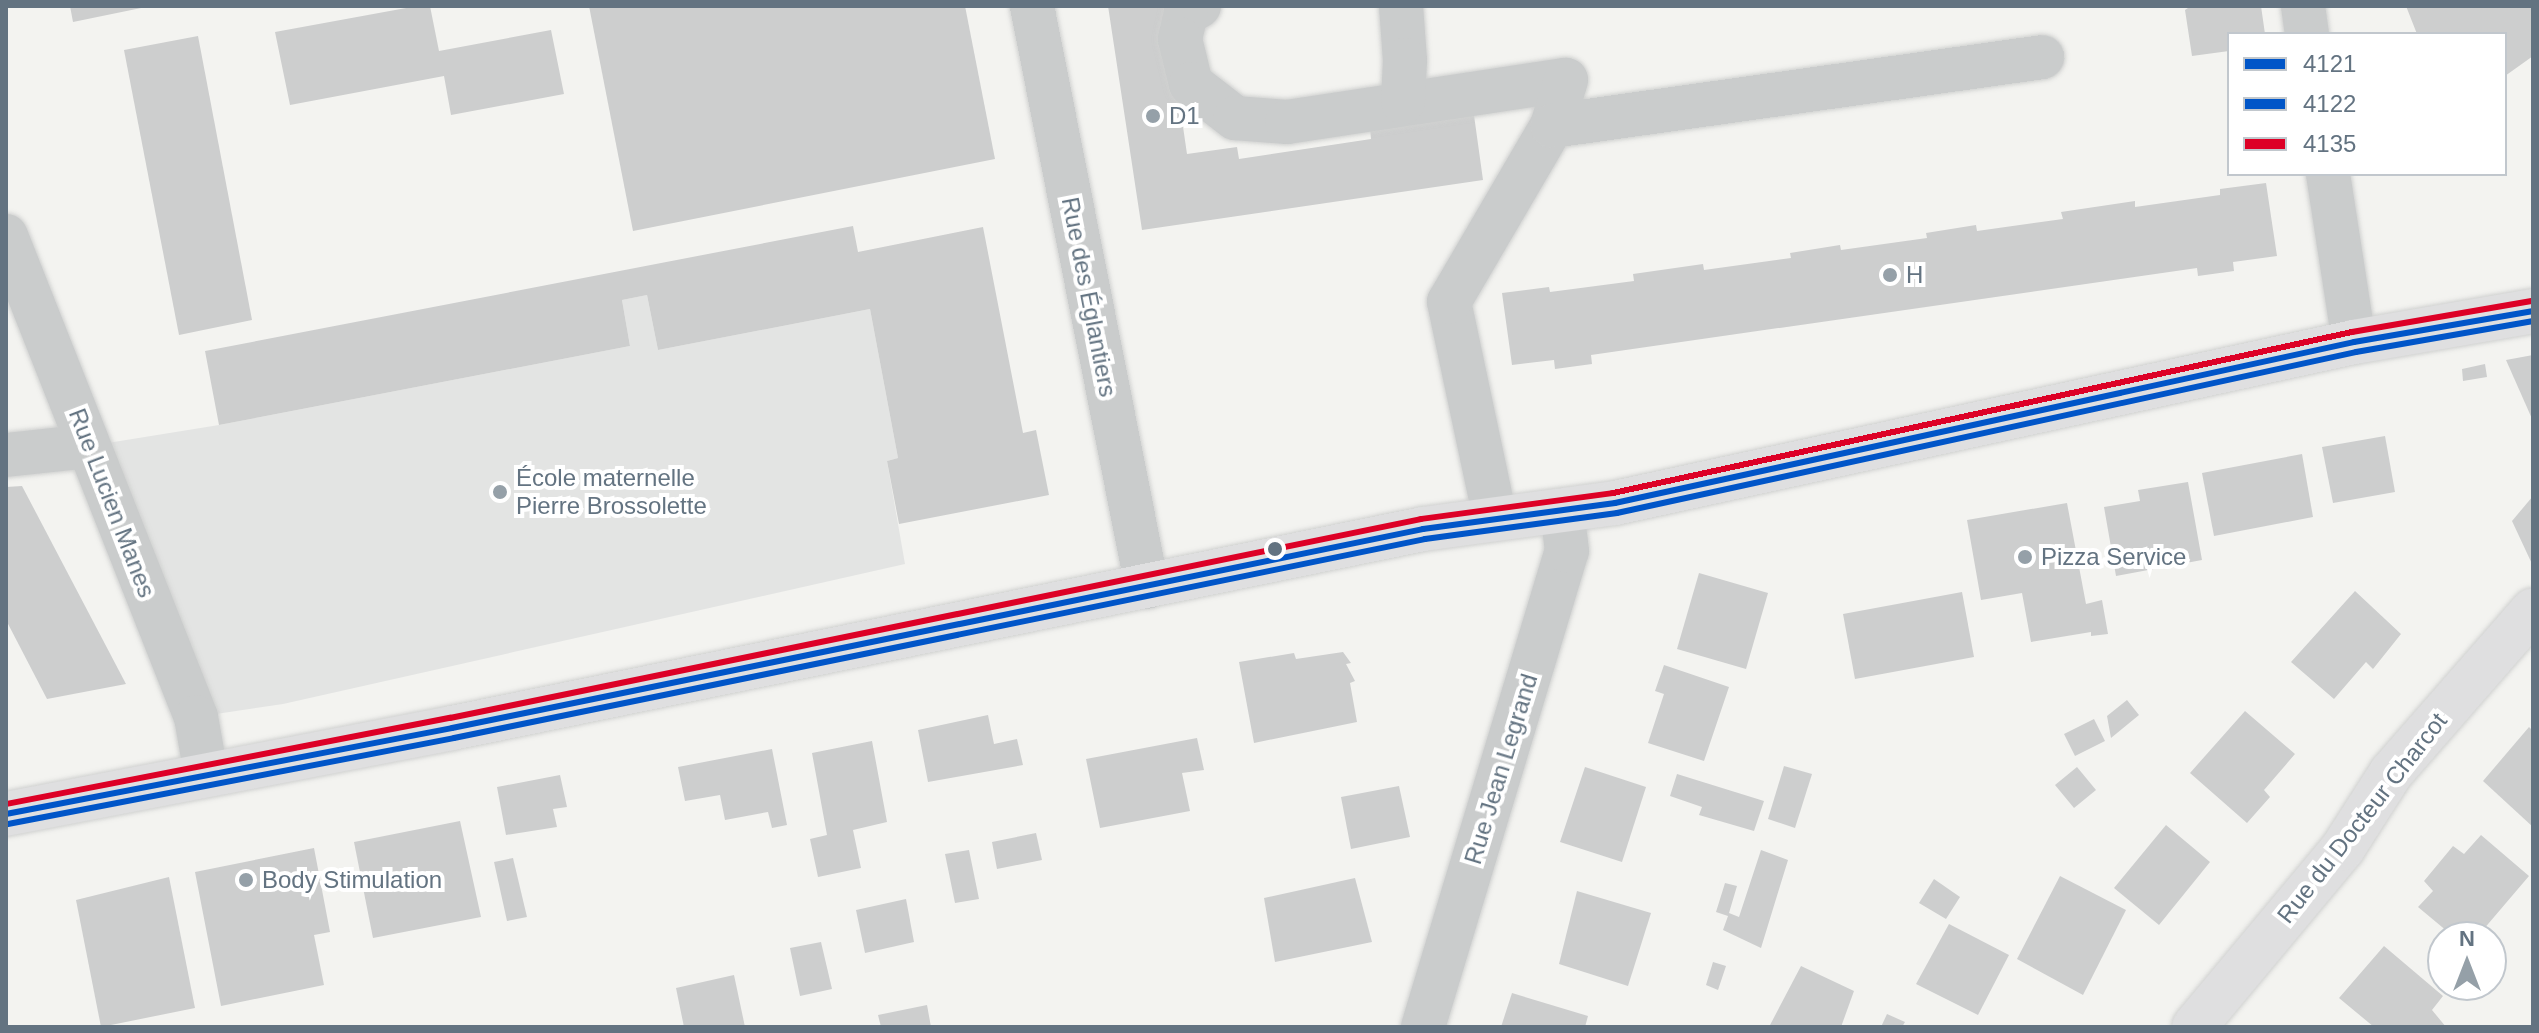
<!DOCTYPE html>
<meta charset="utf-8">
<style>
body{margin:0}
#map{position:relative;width:2539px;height:1033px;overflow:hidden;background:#f3f3f0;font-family:Arial,sans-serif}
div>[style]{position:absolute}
.built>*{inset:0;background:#e3e4e3}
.building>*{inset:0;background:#cdcece}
.roads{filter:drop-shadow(0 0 2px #d0d1d0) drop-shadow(0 0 2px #d0d1d0)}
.street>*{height:44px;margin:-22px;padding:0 22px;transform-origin:22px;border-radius:22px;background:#cacccc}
.secondary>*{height:44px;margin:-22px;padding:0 22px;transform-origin:22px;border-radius:22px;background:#dfdfe0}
.bus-1>*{height:6px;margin:-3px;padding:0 3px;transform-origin:3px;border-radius:3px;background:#0055c8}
.bus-2>*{height:6px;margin:-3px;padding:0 3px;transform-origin:3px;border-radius:3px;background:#0055c8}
.bus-3>*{height:6px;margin:-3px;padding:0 3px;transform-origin:3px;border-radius:3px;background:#dd0026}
.dots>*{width:22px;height:22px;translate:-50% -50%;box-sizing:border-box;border:4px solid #fff;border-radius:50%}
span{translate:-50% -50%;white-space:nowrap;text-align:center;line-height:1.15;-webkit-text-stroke:8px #fff;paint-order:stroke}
.poi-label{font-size:24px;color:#637381}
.left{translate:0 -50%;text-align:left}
.street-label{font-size:24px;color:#637381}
.frame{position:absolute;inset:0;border:8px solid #637381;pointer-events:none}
.legend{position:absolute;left:2227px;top:32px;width:280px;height:144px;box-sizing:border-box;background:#fff;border:2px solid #c1c7cd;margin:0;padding:10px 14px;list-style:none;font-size:24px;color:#637381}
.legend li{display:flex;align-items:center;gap:16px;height:40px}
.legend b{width:40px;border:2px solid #c1c7cd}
.north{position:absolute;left:2427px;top:921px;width:80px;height:80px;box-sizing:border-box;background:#fff;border:2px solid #c1c7cd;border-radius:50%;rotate:0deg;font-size:22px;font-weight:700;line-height:32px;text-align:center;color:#637381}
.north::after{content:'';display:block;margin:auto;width:28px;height:36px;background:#95a0a8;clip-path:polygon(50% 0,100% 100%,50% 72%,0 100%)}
</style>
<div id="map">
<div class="built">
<i style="clip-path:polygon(647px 295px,658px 350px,870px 309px,898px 458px,887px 461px,905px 564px,283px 704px,196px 717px,89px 446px,219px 425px,630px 346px,622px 300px)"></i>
</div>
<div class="building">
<i style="clip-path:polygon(70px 6px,146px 6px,146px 7px,73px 22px)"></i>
<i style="clip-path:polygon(417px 6px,430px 6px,439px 51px,551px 30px,564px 94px,451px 115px,444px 76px,290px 105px,275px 32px)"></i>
<i style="clip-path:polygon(589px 6px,965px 6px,995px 159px,633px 231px)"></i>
<i style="clip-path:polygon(1108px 6px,1175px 6px,1168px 24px,1187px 154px,1237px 147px,1239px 159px,1371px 139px,1370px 128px,1473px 108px,1483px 180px,1142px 230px)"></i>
<i style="clip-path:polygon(2191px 6px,2261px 6px,2265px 34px,2229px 34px,2229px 51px,2192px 56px,2185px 10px)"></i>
<i style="clip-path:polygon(2406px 6px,2533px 6px,2533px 56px,2505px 76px,2505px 34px,2417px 34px)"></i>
<i style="clip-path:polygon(198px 36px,252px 320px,179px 335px,124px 50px)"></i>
<i style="clip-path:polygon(2266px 183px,2277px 256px,2233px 262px,2234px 271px,2198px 276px,2197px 268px,1591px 355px,1592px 364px,1555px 369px,1554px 360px,1512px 365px,1502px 293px,1549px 287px,1550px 292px,1634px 281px,1633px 274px,1703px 264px,1704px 270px,1791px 258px,1790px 253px,1840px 245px,1841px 250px,1927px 238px,1926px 233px,1976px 225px,1977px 231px,2063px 219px,2061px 212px,2135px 201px,2135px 207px,2220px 195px,2220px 189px)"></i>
<i style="clip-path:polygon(853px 226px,858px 252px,983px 227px,1023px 433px,1036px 430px,1049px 495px,899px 524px,887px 461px,898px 458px,870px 309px,658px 350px,647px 295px,622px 300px,630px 346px,219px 425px,205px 351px)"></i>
<i style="clip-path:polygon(2533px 355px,2533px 421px,2506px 360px)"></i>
<i style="clip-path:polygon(2485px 364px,2487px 377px,2463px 381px,2462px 369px)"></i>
<i style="clip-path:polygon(2385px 436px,2395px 492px,2333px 503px,2322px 447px)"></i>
<i style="clip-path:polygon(2302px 454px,2313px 517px,2214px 536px,2202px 473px)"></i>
<i style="clip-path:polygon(2188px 482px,2202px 560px,2116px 576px,2104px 507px,2140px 501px,2138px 490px)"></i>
<i style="clip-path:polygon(22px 486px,126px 684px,47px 699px,6px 620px,6px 487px)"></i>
<i style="clip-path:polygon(2533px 496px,2533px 566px,2512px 521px)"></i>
<i style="clip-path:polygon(2067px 503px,2086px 604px,2102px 600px,2108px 634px,2091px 636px,2091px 632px,2031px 642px,2022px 593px,1981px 600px,1967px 520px)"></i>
<i style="clip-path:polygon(1699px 573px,1768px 593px,1746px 669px,1677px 649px)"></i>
<i style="clip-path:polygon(2355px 591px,2401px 634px,2373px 669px,2366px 662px,2334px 699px,2291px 662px)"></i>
<i style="clip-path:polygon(1962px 592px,1974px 657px,1855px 679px,1843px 614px)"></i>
<i style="clip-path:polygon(1343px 652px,1351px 663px,1346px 664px,1355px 681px,1350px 683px,1357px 722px,1254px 743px,1239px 662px,1294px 653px,1296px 659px)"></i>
<i style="clip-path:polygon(1664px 665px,1729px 687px,1704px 761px,1648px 743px,1664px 694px,1655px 691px)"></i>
<i style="clip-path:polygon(2127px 700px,2139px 715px,2111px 738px,2107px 716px)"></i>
<i style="clip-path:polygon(2245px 711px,2295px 754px,2264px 790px,2270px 797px,2247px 823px,2190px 773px)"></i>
<i style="clip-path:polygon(988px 715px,994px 744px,1017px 739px,1023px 765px,928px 782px,918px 730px)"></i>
<i style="clip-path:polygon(2094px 719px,2105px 741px,2075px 756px,2064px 734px)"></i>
<i style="clip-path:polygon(2529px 727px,2533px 731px,2533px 827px,2483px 781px)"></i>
<i style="clip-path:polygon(1197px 738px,1204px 770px,1182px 773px,1190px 811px,1100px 828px,1086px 759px)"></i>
<i style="clip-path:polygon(872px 741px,887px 822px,853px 830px,861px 868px,818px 877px,810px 839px,827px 835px,812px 753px)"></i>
<i style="clip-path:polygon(772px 749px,787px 825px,772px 828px,768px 812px,725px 820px,720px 795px,685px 801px,678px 767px)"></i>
<i style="clip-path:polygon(1784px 766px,1812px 774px,1795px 828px,1768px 819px)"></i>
<i style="clip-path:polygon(1585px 767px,1646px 787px,1622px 862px,1560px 842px)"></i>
<i style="clip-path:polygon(2077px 767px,2096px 790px,2074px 808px,2055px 785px)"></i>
<i style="clip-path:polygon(1677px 774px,1764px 801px,1754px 831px,1699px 815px,1702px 807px,1670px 796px)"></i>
<i style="clip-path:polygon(560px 775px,567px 807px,553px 809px,557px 827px,506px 835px,497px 787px)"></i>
<i style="clip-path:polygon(1399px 786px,1410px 837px,1351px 849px,1341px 797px)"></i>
<i style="clip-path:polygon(460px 821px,481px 917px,373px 938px,354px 842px)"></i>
<i style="clip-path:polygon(2166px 825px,2210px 862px,2159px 925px,2114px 888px)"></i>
<i style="clip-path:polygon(1036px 833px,1042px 860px,997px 869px,992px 842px)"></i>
<i style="clip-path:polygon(2481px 835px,2529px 876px,2477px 937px,2454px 937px,2418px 907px,2433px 891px,2424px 881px,2453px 846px,2464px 854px)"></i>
<i style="clip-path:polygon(314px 848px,330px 932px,314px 935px,324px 985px,221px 1006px,195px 872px)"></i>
<i style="clip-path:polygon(969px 850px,979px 899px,955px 903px,945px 854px)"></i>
<i style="clip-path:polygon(1761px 850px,1788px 860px,1761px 948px,1723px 930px,1728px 916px,1716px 912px,1725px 883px,1737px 886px,1729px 913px,1739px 917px)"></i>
<i style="clip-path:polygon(513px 858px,527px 917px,507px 921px,494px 862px)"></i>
<i style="clip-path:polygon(2060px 876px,2126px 910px,2083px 995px,2017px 959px)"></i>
<i style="clip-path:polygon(169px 877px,195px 1008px,101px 1027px,76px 900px)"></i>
<i style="clip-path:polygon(1355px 878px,1372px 942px,1275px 962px,1264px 898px)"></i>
<i style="clip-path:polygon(1934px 879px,1960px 897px,1946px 919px,1919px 903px)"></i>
<i style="clip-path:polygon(1577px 891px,1651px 913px,1628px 986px,1559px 964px)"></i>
<i style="clip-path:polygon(906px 899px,914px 942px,865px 953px,856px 910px)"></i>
<i style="clip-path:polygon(1949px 924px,2009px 955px,1978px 1015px,1916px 984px)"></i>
<i style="clip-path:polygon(821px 942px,832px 989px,800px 996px,790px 948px)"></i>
<i style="clip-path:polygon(2384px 946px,2443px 996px,2432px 1010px,2446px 1027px,2374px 1027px,2339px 998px)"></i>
<i style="clip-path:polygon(1713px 962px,1726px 966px,1718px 990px,1706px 985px)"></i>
<i style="clip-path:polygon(1801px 966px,1854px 991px,1841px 1027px,1769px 1027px)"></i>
<i style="clip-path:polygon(734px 975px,745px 1027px,684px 1027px,676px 988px)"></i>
<i style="clip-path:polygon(1512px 993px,1588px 1016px,1585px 1027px,1501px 1027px)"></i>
<i style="clip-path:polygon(927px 1005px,931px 1027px,881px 1027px,878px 1015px)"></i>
<i style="clip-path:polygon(1887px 1014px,1905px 1022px,1902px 1027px,1881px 1027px)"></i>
</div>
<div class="roads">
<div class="street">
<i style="left:1032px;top:6px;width:592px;rotate:78.8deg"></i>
<i style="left:1199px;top:6px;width:15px;rotate:152deg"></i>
<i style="left:1186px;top:13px;width:27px;rotate:103deg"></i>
<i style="left:1180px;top:39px;width:46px;rotate:76.3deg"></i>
<i style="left:1191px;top:84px;width:56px;rotate:37.7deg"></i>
<i style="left:1235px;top:118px;width:52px;rotate:4.4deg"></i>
<i style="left:1287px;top:122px;width:282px;rotate:-8.6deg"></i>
<i style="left:1566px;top:80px;width:48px;rotate:106.9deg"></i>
<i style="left:1401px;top:6px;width:54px;rotate:85.8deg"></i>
<i style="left:1405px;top:60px;width:42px;rotate:92.7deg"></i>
<i style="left:2303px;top:6px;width:28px;rotate:82deg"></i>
<i style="left:2328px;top:174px;width:170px;rotate:81.2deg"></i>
<i style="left:6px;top:236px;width:517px;rotate:68.45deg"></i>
<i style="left:196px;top:717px;width:58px;rotate:80deg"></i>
<i style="left:6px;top:455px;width:83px;rotate:-6.2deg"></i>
<i style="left:1495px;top:518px;width:221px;rotate:-102deg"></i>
<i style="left:1449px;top:302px;width:204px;rotate:-59.7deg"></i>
<i style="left:1552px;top:126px;width:495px;rotate:-8deg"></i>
<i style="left:1423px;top:1027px;width:497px;rotate:-73.2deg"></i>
<i style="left:1567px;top:551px;width:41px;rotate:-97deg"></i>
</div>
<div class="secondary">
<i style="left:6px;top:814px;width:454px;rotate:-10.9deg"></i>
<i style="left:452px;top:728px;width:991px;rotate:-11.58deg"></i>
<i style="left:1423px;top:529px;width:194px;rotate:-7.7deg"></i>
<i style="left:1615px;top:503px;width:756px;rotate:-12.29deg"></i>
<i style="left:2354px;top:342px;width:182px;rotate:-9.8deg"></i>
<i style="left:2194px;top:1027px;width:233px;rotate:-50.2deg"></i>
<i style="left:2343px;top:848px;width:89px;rotate:-57.4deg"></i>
<i style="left:2391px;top:773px;width:216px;rotate:-48.9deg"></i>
</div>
</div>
<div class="bus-1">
<i style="left:6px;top:814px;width:454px;rotate:-10.9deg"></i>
<i style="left:452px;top:728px;width:991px;rotate:-11.58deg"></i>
<i style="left:1423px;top:529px;width:194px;rotate:-7.7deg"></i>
<i style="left:1615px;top:503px;width:756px;rotate:-12.29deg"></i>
<i style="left:2354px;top:342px;width:182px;rotate:-9.8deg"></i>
</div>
<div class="bus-2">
<i style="left:8px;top:824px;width:454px;rotate:-10.9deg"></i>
<i style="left:454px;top:738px;width:991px;rotate:-11.58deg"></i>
<i style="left:1425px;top:539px;width:194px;rotate:-7.7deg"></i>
<i style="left:1617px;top:513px;width:756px;rotate:-12.29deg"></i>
<i style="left:2356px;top:352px;width:180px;rotate:-9.9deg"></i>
</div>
<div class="bus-3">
<i style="left:6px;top:804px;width:452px;rotate:-11deg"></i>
<i style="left:450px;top:718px;width:991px;rotate:-11.58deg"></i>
<i style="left:1421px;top:519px;width:194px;rotate:-7.7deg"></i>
<i style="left:1613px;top:493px;width:756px;rotate:-12.29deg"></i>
<i style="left:2352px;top:332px;width:182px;rotate:-9.8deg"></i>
</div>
<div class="dots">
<i style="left:1153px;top:116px;background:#95a0a8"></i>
<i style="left:1890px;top:275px;background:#95a0a8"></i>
<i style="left:500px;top:492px;background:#95a0a8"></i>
<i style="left:1275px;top:549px;background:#637381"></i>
<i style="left:2025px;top:557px;background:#95a0a8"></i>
<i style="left:246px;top:880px;background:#95a0a8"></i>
</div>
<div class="poi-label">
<span class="left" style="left:1169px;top:116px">D1</span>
<span class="left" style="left:1906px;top:275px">H</span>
<span class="left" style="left:516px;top:492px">École maternelle<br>Pierre Brossolette</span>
<span class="left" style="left:2041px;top:557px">Pizza Service</span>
<span class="left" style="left:262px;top:880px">Body Stimulation</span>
</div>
<div class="street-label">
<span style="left:1089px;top:297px;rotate:79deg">Rue des Églantiers</span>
<span style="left:112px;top:503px;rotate:69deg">Rue Lucien Manes</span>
<span style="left:1501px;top:769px;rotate:-73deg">Rue Jean Legrand</span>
<span style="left:2362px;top:818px;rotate:-52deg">Rue du Docteur Charcot</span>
</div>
<div class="frame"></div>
<ul class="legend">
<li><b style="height:10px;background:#0055c8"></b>4121</li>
<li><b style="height:10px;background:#0055c8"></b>4122</li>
<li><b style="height:10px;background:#dd0026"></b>4135</li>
</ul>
<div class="north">N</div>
</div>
